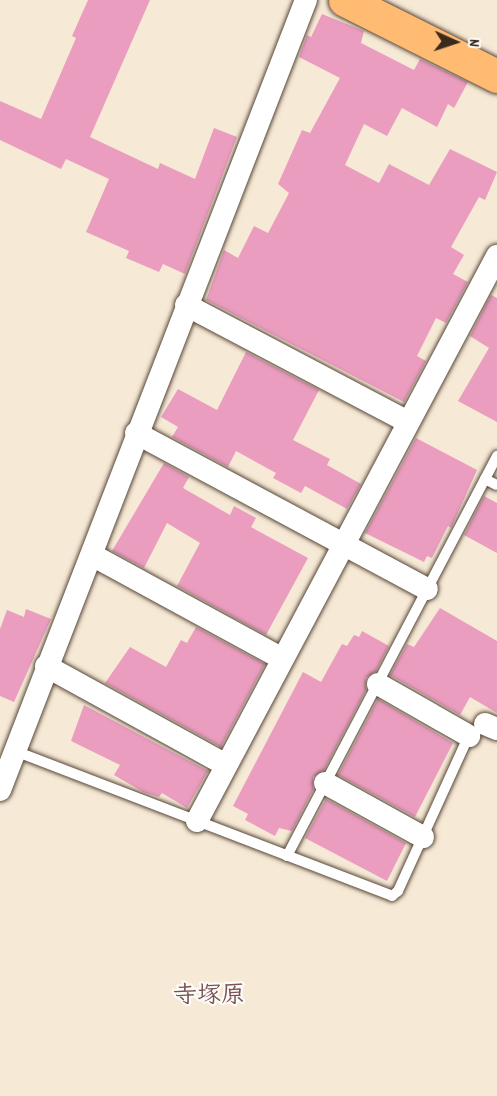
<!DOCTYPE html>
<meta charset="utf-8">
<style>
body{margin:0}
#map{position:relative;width:497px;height:1096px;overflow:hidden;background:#f6e9d5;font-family:Dekko,"Klee One",sans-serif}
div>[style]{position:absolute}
.building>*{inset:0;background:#eb9dc0}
.roads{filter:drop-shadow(0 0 2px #574739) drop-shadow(0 0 2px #574739)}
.lane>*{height:10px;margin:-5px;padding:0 5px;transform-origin:5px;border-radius:5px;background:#fff}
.street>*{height:22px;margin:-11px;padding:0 11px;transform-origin:11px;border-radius:11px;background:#fff}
.primary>*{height:33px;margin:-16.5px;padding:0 16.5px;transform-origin:16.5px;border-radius:16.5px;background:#ffbb71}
span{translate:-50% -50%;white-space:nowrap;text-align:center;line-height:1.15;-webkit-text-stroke:4.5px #fdfcf7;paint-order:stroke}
.neighbourhood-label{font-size:24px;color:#795257;font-weight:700}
.north{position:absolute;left:425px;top:12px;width:60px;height:60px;-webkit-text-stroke:4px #fdfcf7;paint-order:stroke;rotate:93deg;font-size:16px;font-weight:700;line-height:24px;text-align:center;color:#3b2a1e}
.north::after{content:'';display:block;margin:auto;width:21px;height:27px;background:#3b2a1e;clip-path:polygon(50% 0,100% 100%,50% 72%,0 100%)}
</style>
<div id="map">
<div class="building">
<i style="clip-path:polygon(88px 0,150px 0,90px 137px,158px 169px,160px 163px,195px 179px,214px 128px,237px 137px,185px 274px,163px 264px,159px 272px,126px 258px,129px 251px,86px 232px,109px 179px,66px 159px,61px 169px,0 140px,0 101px,41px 119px,76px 38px,72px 36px)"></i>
<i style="clip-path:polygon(322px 14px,364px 31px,361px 43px,414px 70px,420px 59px,468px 82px,454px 108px,448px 104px,437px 127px,402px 108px,387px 136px,364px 124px,345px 165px,379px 183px,389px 164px,429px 185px,450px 149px,497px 172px,485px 200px,479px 197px,451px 247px,464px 255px,453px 274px,468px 282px,446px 323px,436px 318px,417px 356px,426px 361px,404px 402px,206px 300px,224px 250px,238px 258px,254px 226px,268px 233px,289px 193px,278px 184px,302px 130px,310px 133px,340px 78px,299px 57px,307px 35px,311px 37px)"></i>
<i style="clip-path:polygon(491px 295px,497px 298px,497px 422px,458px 401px,489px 348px,470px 336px)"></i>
<i style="clip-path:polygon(246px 352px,319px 390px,293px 440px,330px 459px,327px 465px,361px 484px,347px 509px,305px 486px,301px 493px,273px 478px,276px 473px,236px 451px,228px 467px,172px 437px,178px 427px,161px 417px,178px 389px,217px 410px)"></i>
<i style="clip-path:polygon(416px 438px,477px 470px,451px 528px,448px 526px,432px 558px,427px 556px,424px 562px,365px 533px)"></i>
<i style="clip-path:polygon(164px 463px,189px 477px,183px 488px,230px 515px,234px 506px,256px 518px,251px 527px,308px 558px,266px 635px,177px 586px,200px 543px,167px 523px,144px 568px,112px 551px)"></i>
<i style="clip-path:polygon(484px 496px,497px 503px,497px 553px,464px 535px)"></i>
<i style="clip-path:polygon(440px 608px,497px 641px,497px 713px,470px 697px,460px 715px,390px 675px,407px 644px,414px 647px)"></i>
<i style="clip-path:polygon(26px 609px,51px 619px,14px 702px,0 696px,0 629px,7px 610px,24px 617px)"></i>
<i style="clip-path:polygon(196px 627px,265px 664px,221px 747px,105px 683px,130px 647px,166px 667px,181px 640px,187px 643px)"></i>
<i style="clip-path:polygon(362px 631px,389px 646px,376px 671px,366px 678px,366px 690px,324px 770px,313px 777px,313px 790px,292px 831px,279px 828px,275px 836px,245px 820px,248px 814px,233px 806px,303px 672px,321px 682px,342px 644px,347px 646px,354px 635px,359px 637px)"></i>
<i style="clip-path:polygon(378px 699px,453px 743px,415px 817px,338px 775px)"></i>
<i style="clip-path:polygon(84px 705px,208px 771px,187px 808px,162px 793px,159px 797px,143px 792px,114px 775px,120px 765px,71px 741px)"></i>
<i style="clip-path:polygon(326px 799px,406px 843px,387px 881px,305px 838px)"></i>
</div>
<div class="roads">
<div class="lane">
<i style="left:485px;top:479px;width:13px;rotate:27deg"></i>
<i style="left:15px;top:751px;width:404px;rotate:21deg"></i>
<i style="left:392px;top:896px;width:8px;rotate:-40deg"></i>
<i style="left:398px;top:891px;width:174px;rotate:-65.5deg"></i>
<i style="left:287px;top:856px;width:452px;rotate:-62.3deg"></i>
</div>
<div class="street">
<i style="left:186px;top:305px;width:251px;rotate:27.8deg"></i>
<i style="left:136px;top:433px;width:330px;rotate:28.2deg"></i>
<i style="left:92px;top:555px;width:217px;rotate:28.6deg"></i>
<i style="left:46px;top:666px;width:205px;rotate:28.8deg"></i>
<i style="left:378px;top:684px;width:105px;rotate:29.7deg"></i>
<i style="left:485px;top:724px;width:13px;rotate:23deg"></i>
<i style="left:325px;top:783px;width:112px;rotate:28.9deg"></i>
<i style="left:0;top:790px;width:847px;rotate:-68.83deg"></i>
<i style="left:197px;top:821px;width:640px;rotate:-62.03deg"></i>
</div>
<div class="primary">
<i style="left:345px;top:0;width:170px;rotate:26.6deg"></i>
</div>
</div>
<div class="neighbourhood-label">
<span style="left:209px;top:998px">寺塚原</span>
</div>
<div class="north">N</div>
</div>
